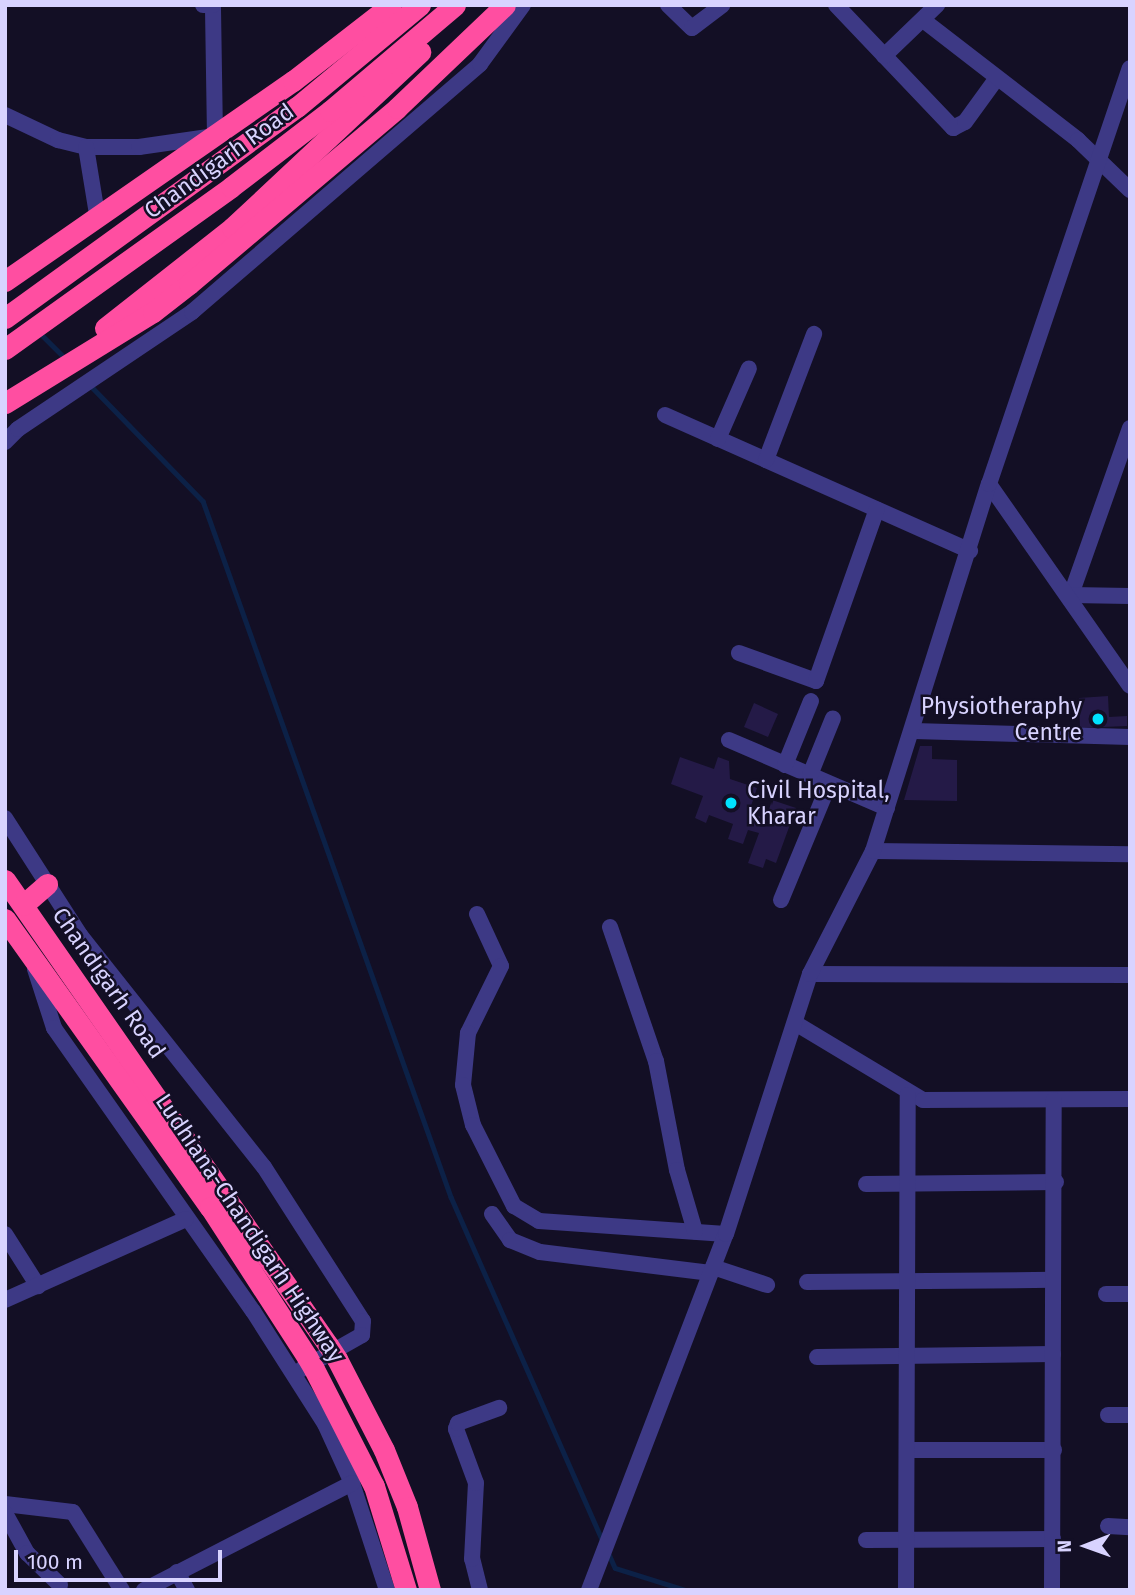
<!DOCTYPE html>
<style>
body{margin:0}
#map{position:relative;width:1135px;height:1595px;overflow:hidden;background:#130f25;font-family:"Fira Sans",sans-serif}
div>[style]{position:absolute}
.stream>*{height:4.5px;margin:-2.25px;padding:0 2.25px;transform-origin:2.25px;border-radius:2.25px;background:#0c2147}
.building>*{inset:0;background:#241a47}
.minor>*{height:16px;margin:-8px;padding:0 8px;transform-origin:8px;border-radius:8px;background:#3d3985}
.highway>*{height:21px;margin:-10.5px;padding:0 10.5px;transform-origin:10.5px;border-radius:10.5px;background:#ff4ea1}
.highway-bridge>*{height:21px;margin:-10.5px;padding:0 10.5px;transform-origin:10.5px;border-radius:10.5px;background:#ff4ea1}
.dots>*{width:19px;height:19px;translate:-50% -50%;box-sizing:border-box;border:4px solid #130f25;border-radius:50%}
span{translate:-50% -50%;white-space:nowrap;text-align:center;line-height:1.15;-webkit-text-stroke:5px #130f25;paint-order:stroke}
.street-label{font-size:23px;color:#d8d3ff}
.poi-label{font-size:23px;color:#d8d3ff}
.right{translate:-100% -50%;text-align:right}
.left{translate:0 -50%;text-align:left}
.frame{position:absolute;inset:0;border:7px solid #d8d3ff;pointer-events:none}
.north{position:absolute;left:1051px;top:1511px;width:70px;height:70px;-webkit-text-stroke:5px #130f25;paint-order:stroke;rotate:269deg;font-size:19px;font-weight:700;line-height:28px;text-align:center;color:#d8d3ff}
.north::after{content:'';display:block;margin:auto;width:24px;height:32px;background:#d8d3ff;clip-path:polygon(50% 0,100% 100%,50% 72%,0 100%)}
.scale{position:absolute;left:14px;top:1550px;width:208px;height:32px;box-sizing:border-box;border:4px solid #d8d3ff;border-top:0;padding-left:9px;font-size:21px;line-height:24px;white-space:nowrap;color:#d8d3ff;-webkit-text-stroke:5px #130f25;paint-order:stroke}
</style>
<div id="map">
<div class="stream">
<i style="left:40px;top:333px;width:37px;rotate:45deg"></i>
<i style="left:91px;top:386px;width:161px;rotate:45.8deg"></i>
<i style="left:203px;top:501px;width:739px;rotate:70.39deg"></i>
<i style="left:451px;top:1197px;width:376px;rotate:66.2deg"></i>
<i style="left:608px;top:1552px;width:17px;rotate:66deg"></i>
<i style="left:615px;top:1568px;width:73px;rotate:17.4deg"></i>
</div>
<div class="building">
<i style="clip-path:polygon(1108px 696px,1109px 717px,1127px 716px,1127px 726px,1080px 728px,1079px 698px)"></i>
<i style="clip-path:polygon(754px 703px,778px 714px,768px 737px,744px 727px)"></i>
<i style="clip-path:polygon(920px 746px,932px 746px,932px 759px,957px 760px,957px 801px,904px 800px)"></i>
<i style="clip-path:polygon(680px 757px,714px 769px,718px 757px,729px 761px,730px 779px,757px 788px,749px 812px,766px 819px,772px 800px,796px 808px,776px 863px,766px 859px,763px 868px,748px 863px,759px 833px,748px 830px,743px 844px,728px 839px,733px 824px,709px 815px,706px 823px,695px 818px,703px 796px,671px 784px)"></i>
</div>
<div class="minor">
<i style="left:668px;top:5px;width:33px;rotate:44deg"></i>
<i style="left:692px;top:28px;width:38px;rotate:-37deg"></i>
<i style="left:836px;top:5px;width:170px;rotate:46.4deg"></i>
<i style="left:953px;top:128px;width:13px;rotate:-27deg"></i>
<i style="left:965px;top:122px;width:54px;rotate:-54deg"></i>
<i style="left:923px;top:20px;width:196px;rotate:37.7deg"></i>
<i style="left:1078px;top:140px;width:72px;rotate:43.9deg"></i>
<i style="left:884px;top:56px;width:74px;rotate:-43.9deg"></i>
<i style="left:5px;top:115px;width:59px;rotate:25.3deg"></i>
<i style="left:58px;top:140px;width:29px;rotate:14deg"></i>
<i style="left:86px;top:147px;width:53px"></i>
<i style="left:139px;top:147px;width:77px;rotate:-8.2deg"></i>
<i style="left:215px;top:136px;width:131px;rotate:-90.9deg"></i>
<i style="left:213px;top:5px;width:10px;rotate:180deg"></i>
<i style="left:86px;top:147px;width:68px;rotate:80.7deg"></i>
<i style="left:665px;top:415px;width:334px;rotate:24deg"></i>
<i style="left:1130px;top:428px;width:177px;rotate:109.5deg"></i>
<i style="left:1071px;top:595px;width:59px;rotate:1deg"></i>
<i style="left:718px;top:439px;width:77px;rotate:-66.4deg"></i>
<i style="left:5px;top:442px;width:18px;rotate:-45deg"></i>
<i style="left:18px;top:429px;width:210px;rotate:-33.9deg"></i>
<i style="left:192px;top:312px;width:380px;rotate:-40.7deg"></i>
<i style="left:480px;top:64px;width:73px;rotate:-53.9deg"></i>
<i style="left:766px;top:460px;width:135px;rotate:-69.1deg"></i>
<i style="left:989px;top:484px;width:246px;rotate:55.1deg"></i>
<i style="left:739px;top:653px;width:82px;rotate:20deg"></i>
<i style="left:816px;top:681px;width:182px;rotate:-70.5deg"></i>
<i style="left:914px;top:731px;width:216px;rotate:1.6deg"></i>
<i style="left:729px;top:740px;width:172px;rotate:23.3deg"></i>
<i style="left:785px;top:765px;width:69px;rotate:-67.9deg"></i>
<i style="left:810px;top:775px;width:61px;rotate:-68deg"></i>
<i style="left:5px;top:818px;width:139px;rotate:57.3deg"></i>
<i style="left:80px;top:935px;width:296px;rotate:51.6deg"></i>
<i style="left:264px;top:1167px;width:183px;rotate:57.3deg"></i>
<i style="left:363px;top:1321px;width:14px;rotate:94deg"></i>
<i style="left:362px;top:1335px;width:69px;rotate:150.5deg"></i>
<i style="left:873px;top:851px;width:257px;rotate:0.7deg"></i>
<i style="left:781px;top:900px;width:126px;rotate:-67.5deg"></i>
<i style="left:477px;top:914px;width:57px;rotate:65.2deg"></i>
<i style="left:501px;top:966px;width:75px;rotate:116.2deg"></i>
<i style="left:468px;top:1033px;width:52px;rotate:95.5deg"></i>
<i style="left:463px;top:1085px;width:41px;rotate:76deg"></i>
<i style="left:473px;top:1125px;width:91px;rotate:63.2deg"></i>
<i style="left:514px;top:1206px;width:29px;rotate:31deg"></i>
<i style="left:539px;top:1221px;width:187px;rotate:4deg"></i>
<i style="left:610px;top:927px;width:142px;rotate:71.1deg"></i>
<i style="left:656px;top:1061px;width:111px;rotate:79.1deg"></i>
<i style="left:677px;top:1170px;width:64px;rotate:73.6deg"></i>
<i style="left:35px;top:969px;width:62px;rotate:72.1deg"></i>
<i style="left:54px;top:1028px;width:346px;rotate:54.9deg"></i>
<i style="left:253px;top:1311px;width:134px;rotate:57.5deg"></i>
<i style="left:325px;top:1424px;width:65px;rotate:65.4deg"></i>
<i style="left:352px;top:1483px;width:113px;rotate:71.9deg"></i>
<i style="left:810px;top:974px;width:320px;rotate:0.2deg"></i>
<i style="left:795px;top:1023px;width:149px;rotate:31deg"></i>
<i style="left:923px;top:1100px;width:207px;rotate:-0.3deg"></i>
<i style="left:866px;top:1184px;width:190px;rotate:-0.6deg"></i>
<i style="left:492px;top:1214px;width:32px;rotate:55deg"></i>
<i style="left:510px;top:1240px;width:32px;rotate:22deg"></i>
<i style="left:540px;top:1252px;width:172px;rotate:7deg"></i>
<i style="left:5px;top:1234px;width:62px;rotate:57.6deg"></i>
<i style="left:713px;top:1267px;width:57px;rotate:18.4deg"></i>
<i style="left:807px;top:1282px;width:245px;rotate:-0.5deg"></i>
<i style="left:1106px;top:1294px;width:24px"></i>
<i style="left:5px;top:1300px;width:198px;rotate:-24.1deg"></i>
<i style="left:817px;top:1357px;width:236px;rotate:-0.7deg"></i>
<i style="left:1108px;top:1415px;width:22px"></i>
<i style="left:907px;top:1450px;width:147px"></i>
<i style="left:5px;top:1504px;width:68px;rotate:6.7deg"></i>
<i style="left:73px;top:1512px;width:92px;rotate:57.9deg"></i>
<i style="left:5px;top:1513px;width:46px;rotate:61.2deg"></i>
<i style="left:27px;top:1553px;width:46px;rotate:44.1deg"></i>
<i style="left:1108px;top:1526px;width:22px;rotate:3deg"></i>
<i style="left:866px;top:1540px;width:187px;rotate:-0.3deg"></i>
<i style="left:177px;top:1572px;width:21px;rotate:61deg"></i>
<i style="left:144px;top:1590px;width:234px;rotate:-27.2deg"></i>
<i style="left:480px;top:1590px;width:32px;rotate:-104deg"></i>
<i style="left:472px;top:1559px;width:76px;rotate:-87deg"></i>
<i style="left:476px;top:1483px;width:58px;rotate:-110.3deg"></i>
<i style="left:456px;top:1429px;width:6px;rotate:-72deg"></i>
<i style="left:458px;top:1423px;width:44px;rotate:-20.1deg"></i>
<i style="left:589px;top:1590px;width:381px;rotate:-69deg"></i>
<i style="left:726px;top:1234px;width:273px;rotate:-72.1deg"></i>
<i style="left:810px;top:974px;width:138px;rotate:-62.9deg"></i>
<i style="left:873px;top:851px;width:385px;rotate:-72.5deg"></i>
<i style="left:989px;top:484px;width:439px;rotate:-71.3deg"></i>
<i style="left:906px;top:1590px;width:495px;rotate:-89.8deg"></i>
<i style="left:1052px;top:1590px;width:490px;rotate:-89.8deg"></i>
</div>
<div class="highway">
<i style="left:5px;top:281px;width:351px;rotate:-34.8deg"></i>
<i style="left:293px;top:81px;width:124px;rotate:-37.8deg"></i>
<i style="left:5px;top:318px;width:360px;rotate:-35.9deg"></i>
<i style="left:297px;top:107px;width:160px;rotate:-39.7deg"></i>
<i style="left:105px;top:328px;width:162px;rotate:-38.2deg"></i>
<i style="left:232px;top:228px;width:258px;rotate:-43.1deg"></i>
<i style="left:5px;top:349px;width:278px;rotate:-35.6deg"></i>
<i style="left:231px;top:187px;width:125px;rotate:-37.5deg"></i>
<i style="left:330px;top:111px;width:164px;rotate:-40.3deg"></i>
<i style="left:5px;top:403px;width:174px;rotate:-31.6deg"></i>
<i style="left:153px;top:312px;width:46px;rotate:-37.9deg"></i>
<i style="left:189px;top:284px;width:272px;rotate:-40.2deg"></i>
<i style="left:397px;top:108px;width:149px;rotate:-43.6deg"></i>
<i style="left:5px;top:880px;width:566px;rotate:55.22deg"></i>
<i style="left:23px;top:905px;width:32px;rotate:-41deg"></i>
<i style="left:5px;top:919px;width:354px;rotate:54.6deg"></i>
<i style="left:210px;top:1207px;width:179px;rotate:57.1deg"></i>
<i style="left:337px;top:1359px;width:102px;rotate:62.7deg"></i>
<i style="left:384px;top:1450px;width:61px;rotate:68deg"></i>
<i style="left:407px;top:1507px;width:86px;rotate:74.5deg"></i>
<i style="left:314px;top:1369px;width:131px;rotate:62.9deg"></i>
<i style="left:374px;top:1486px;width:109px;rotate:72.9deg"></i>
</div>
<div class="highway-bridge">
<i style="left:328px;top:1345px;width:17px;rotate:57deg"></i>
<i style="left:307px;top:1357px;width:14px;rotate:60deg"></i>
</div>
<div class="dots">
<i style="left:1098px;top:719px;background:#00e2fe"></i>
<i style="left:731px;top:803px;background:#00e2fe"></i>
</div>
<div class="street-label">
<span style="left:219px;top:161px;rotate:-36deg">Chandigarh Road</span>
<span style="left:109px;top:983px;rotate:55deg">Chandigarh Road</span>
<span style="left:250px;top:1228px;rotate:56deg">Ludhiana-Chandigarh Highway</span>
</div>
<div class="poi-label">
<span class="right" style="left:1082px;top:719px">Physiotheraphy<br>Centre</span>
<span class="left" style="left:747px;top:803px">Civil Hospital,<br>Kharar</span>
</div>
<div class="frame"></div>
<div class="north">N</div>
<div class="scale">100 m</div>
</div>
